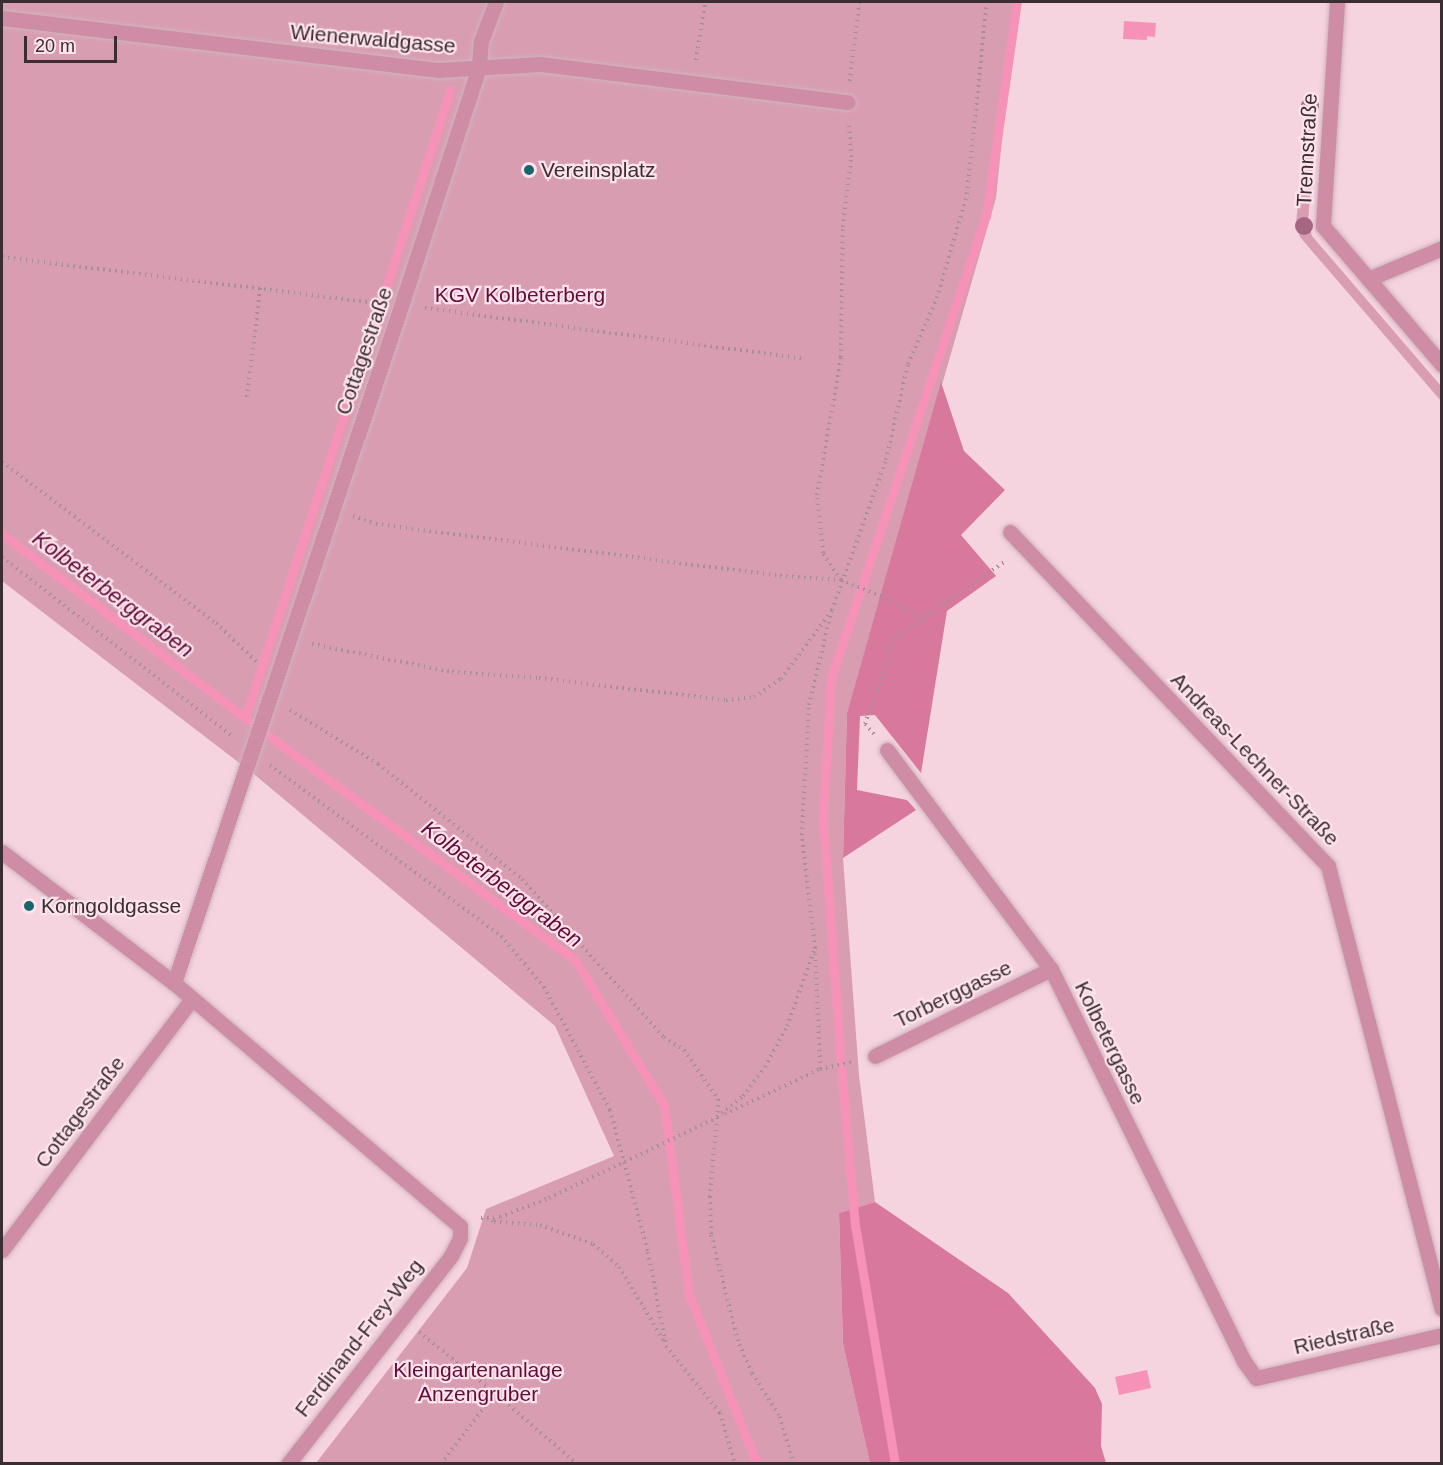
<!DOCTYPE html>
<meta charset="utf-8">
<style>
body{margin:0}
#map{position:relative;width:1443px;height:1465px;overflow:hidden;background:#f5d4df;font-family:Arial,sans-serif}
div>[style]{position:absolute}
.green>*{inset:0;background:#d99db2}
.forest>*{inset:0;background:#d8789d}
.water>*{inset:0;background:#f692b8}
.stream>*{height:9px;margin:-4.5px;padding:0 4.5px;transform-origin:4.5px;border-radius:4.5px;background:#f692b8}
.path>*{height:4px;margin-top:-2px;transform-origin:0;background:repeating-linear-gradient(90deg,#a78f97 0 1.5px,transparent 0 6px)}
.roads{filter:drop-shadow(0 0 2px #d0b3bc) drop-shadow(0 0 2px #d0b3bc)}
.street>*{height:15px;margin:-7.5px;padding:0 7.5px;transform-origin:7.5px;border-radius:7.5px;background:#ce8da5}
.trees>*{width:18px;height:18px;margin:-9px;border-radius:50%;background:#a56583}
.dots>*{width:16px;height:16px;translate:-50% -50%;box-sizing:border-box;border:3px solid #fee3ec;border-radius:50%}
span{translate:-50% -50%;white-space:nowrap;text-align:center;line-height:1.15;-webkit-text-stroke:4.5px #fee3ec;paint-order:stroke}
.street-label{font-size:21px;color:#3b2e32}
.poi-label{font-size:21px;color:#3b2e32}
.left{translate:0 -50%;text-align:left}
.park-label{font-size:21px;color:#640b38}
.water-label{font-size:22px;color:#620a37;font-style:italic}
.frame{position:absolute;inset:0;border:3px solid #3b2e32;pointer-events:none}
.scale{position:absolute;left:24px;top:36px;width:93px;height:27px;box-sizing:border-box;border:3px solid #3b2e32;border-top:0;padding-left:8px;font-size:18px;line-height:21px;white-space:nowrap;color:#3b2e32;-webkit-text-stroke:4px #fee3ec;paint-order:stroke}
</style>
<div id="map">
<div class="green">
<i style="clip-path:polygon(2px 2px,1016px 2px,996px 198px,847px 713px,843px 858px,859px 1075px,875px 1202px,839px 1213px,843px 1344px,870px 1463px,316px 1463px,467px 1268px,486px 1209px,614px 1156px,555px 1026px,255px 775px,2px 581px)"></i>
<i style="clip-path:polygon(1308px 96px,1317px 104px,1308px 223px,1312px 236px,1441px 386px,1441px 401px,1300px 237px,1296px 224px)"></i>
</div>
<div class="forest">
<i style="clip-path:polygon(941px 382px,964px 451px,1005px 490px,961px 535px,996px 576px,947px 611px,921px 773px,875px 715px,860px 716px,857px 790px,907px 800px,916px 810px,843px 858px,847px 713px)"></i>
<i style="clip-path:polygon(875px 1202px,1008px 1293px,1095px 1388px,1102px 1404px,1101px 1446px,1106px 1463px,870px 1463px,843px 1344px,839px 1213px)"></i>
</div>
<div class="water">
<i style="clip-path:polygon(1124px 21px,1156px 23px,1155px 37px,1147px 36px,1147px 40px,1123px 39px)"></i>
<i style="clip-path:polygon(1147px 1370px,1151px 1388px,1119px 1395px,1115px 1377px)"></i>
</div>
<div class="stream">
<i style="left:2px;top:534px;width:350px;rotate:37.1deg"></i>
<i style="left:281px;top:745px;width:364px;rotate:36.2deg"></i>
<i style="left:575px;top:960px;width:170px;rotate:58.5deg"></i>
<i style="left:664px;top:1105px;width:192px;rotate:82.5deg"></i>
<i style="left:689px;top:1295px;width:182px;rotate:68.1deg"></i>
<i style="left:245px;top:718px;width:660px;rotate:-71.89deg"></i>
<i style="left:895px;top:1464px;width:241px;rotate:-99.5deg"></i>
<i style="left:855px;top:1226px;width:162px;rotate:-95deg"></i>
<i style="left:841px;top:1065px;width:248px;rotate:-94.2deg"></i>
<i style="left:823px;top:818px;width:140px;rotate:-86.7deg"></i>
<i style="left:831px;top:678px;width:487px;rotate:-71.5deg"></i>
<i style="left:986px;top:216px;width:216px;rotate:-81.8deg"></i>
</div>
<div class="path">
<i style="left:696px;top:60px;width:59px;rotate:-81.2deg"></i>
<i style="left:850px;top:81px;width:80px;rotate:-83.5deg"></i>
<i style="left:2px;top:257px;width:380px;rotate:7deg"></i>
<i style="left:425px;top:308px;width:383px;rotate:7.6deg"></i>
<i style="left:247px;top:397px;width:110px;rotate:-83.2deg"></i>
<i style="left:2px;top:462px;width:268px;rotate:37deg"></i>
<i style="left:216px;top:623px;width:58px;rotate:43.6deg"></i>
<i style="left:353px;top:516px;width:24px;rotate:19deg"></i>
<i style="left:376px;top:524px;width:407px;rotate:7.3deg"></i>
<i style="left:780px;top:576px;width:61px;rotate:3.8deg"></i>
<i style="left:841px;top:580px;width:43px;rotate:21.8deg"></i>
<i style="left:881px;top:596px;width:46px;rotate:29.9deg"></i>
<i style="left:2px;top:557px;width:293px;rotate:37.9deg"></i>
<i style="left:841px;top:580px;width:32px;rotate:-124deg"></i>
<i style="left:823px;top:553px;width:58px;rotate:-95.9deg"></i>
<i style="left:817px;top:495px;width:140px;rotate:-80.1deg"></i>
<i style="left:841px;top:357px;width:130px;rotate:-89.1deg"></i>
<i style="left:843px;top:227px;width:70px;rotate:-83.5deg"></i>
<i style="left:851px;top:157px;width:32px;rotate:-94deg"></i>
<i style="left:312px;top:644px;width:143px;rotate:11.3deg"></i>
<i style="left:452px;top:672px;width:87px;rotate:3.9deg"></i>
<i style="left:539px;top:678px;width:188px;rotate:6.7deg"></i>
<i style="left:726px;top:700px;width:28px;rotate:-6deg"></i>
<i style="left:754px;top:697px;width:32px;rotate:-34deg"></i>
<i style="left:781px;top:679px;width:86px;rotate:-53.5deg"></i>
<i style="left:832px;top:610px;width:159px;rotate:-70.2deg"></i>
<i style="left:886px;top:460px;width:98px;rotate:-77.1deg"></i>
<i style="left:908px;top:364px;width:72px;rotate:-66.3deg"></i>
<i style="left:937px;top:298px;width:108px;rotate:-73.9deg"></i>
<i style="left:967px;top:194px;width:193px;rotate:-84.1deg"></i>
<i style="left:290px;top:710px;width:103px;rotate:31.5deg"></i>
<i style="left:378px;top:764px;width:184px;rotate:38.6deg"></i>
<i style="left:522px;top:879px;width:212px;rotate:48.1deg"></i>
<i style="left:664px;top:1037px;width:24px;rotate:33deg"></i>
<i style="left:684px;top:1050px;width:60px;rotate:55.2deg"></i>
<i style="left:718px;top:1099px;width:18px;rotate:93deg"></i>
<i style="left:874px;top:734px;width:13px;rotate:-132deg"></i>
<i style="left:865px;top:724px;width:90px;rotate:-71.2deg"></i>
<i style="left:894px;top:639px;width:138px;rotate:-35deg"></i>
<i style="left:270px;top:765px;width:287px;rotate:36.5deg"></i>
<i style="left:501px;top:936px;width:67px;rotate:49.9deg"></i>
<i style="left:544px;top:987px;width:140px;rotate:61.8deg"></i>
<i style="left:610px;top:1110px;width:147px;rotate:75deg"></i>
<i style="left:648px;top:1252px;width:96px;rotate:79.2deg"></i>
<i style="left:666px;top:1346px;width:86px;rotate:51.1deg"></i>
<i style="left:720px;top:1413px;width:53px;rotate:73.6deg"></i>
<i style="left:820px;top:1069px;width:121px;rotate:-92.4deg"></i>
<i style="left:815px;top:948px;width:114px;rotate:-96.6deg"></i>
<i style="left:802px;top:835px;width:130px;rotate:-86.9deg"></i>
<i style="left:809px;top:705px;width:95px;rotate:-76.6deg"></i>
<i style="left:725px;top:1114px;width:105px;rotate:-25.3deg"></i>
<i style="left:820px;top:1069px;width:35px;rotate:-12deg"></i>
<i style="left:487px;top:1217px;width:9px;rotate:36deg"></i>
<i style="left:494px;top:1222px;width:46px;rotate:3.7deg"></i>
<i style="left:540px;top:1225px;width:56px;rotate:19.7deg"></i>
<i style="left:593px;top:1244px;width:35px;rotate:41deg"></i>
<i style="left:619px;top:1267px;width:87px;rotate:58.7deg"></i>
<i style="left:481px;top:1218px;width:19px;rotate:-3deg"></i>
<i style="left:500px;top:1217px;width:53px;rotate:-21.2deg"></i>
<i style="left:549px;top:1198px;width:187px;rotate:-25.6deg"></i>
<i style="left:419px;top:1332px;width:97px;rotate:38.8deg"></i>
<i style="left:441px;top:1464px;width:89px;rotate:-52.7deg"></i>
<i style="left:495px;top:1393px;width:108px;rotate:40.9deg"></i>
<i style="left:794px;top:1464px;width:51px;rotate:-107deg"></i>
<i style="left:779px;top:1415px;width:50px;rotate:-122.7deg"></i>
<i style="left:752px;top:1373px;width:35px;rotate:-114deg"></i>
<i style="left:738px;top:1341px;width:110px;rotate:-104.2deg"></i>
<i style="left:711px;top:1234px;width:37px;rotate:-92deg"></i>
<i style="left:710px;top:1197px;width:80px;rotate:-85deg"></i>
<i style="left:717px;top:1117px;width:33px;rotate:-39deg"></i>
<i style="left:743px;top:1096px;width:36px;rotate:-53deg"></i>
<i style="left:765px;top:1067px;width:47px;rotate:-61.8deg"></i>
<i style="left:787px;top:1026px;width:83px;rotate:-70.3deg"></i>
</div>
<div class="roads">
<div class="street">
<i style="left:1337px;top:2px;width:224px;rotate:93.6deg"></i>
<i style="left:1323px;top:226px;width:183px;rotate:49.4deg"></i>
<i style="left:2px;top:18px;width:440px;rotate:6.8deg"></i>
<i style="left:439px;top:70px;width:102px;rotate:-3.4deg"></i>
<i style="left:541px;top:64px;width:309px;rotate:7.1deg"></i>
<i style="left:1368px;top:279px;width:80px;rotate:-22.7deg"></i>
<i style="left:1010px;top:532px;width:461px;rotate:46.4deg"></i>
<i style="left:1328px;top:866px;width:457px;rotate:75.6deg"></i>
<i style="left:887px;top:750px;width:274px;rotate:53.2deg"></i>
<i style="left:1051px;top:969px;width:436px;rotate:63.8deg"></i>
<i style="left:1243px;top:1360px;width:22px;rotate:54deg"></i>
<i style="left:1256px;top:1378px;width:191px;rotate:-13deg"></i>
<i style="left:2px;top:852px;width:216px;rotate:37.3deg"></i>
<i style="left:174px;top:983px;width:375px;rotate:40.4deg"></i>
<i style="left:460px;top:1226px;width:12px;rotate:90deg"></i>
<i style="left:460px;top:1238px;width:20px;rotate:117deg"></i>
<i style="left:451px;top:1256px;width:264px;rotate:128.1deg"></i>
<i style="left:174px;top:983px;width:714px;rotate:-71.46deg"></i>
<i style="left:401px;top:306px;width:251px;rotate:-71.9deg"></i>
<i style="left:479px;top:67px;width:26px;rotate:-86deg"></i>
<i style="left:481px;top:41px;width:42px;rotate:-69deg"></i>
<i style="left:875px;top:1056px;width:196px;rotate:-26.3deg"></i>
<i style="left:2px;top:1250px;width:315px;rotate:-52.9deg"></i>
</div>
</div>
<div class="trees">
<i style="left:1310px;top:106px"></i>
<i style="left:1304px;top:226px"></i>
</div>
<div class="dots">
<i style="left:529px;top:170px;background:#19656e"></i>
<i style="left:29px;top:906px;background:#19656e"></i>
</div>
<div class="street-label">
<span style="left:373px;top:39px;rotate:5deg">Wienerwaldgasse</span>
<span style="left:1307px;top:150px;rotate:-87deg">Trennstraße</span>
<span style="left:364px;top:351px;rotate:-71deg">Cottagestraße</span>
<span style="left:1255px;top:759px;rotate:46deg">Andreas-Lechner-Straße</span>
<span style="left:953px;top:994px;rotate:-26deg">Torberggasse</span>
<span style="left:1110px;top:1043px;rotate:64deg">Kolbetergasse</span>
<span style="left:80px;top:1112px;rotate:-53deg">Cottagestraße</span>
<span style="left:1344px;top:1336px;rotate:-13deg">Riedstraße</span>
<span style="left:359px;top:1338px;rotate:-52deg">Ferdinand-Frey-Weg</span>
</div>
<div class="poi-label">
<span class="left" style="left:541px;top:170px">Vereinsplatz</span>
<span class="left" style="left:41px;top:906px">Korngoldgasse</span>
</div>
<div class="park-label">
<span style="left:520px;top:295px">KGV Kolbeterberg</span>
<span style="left:478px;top:1382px">Kleingartenanlage<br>Anzengruber</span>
</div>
<div class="water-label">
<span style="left:113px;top:594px;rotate:37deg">Kolbeterberggraben</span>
<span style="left:502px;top:884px;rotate:37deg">Kolbeterberggraben</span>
</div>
<div class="frame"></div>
<div class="scale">20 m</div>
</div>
